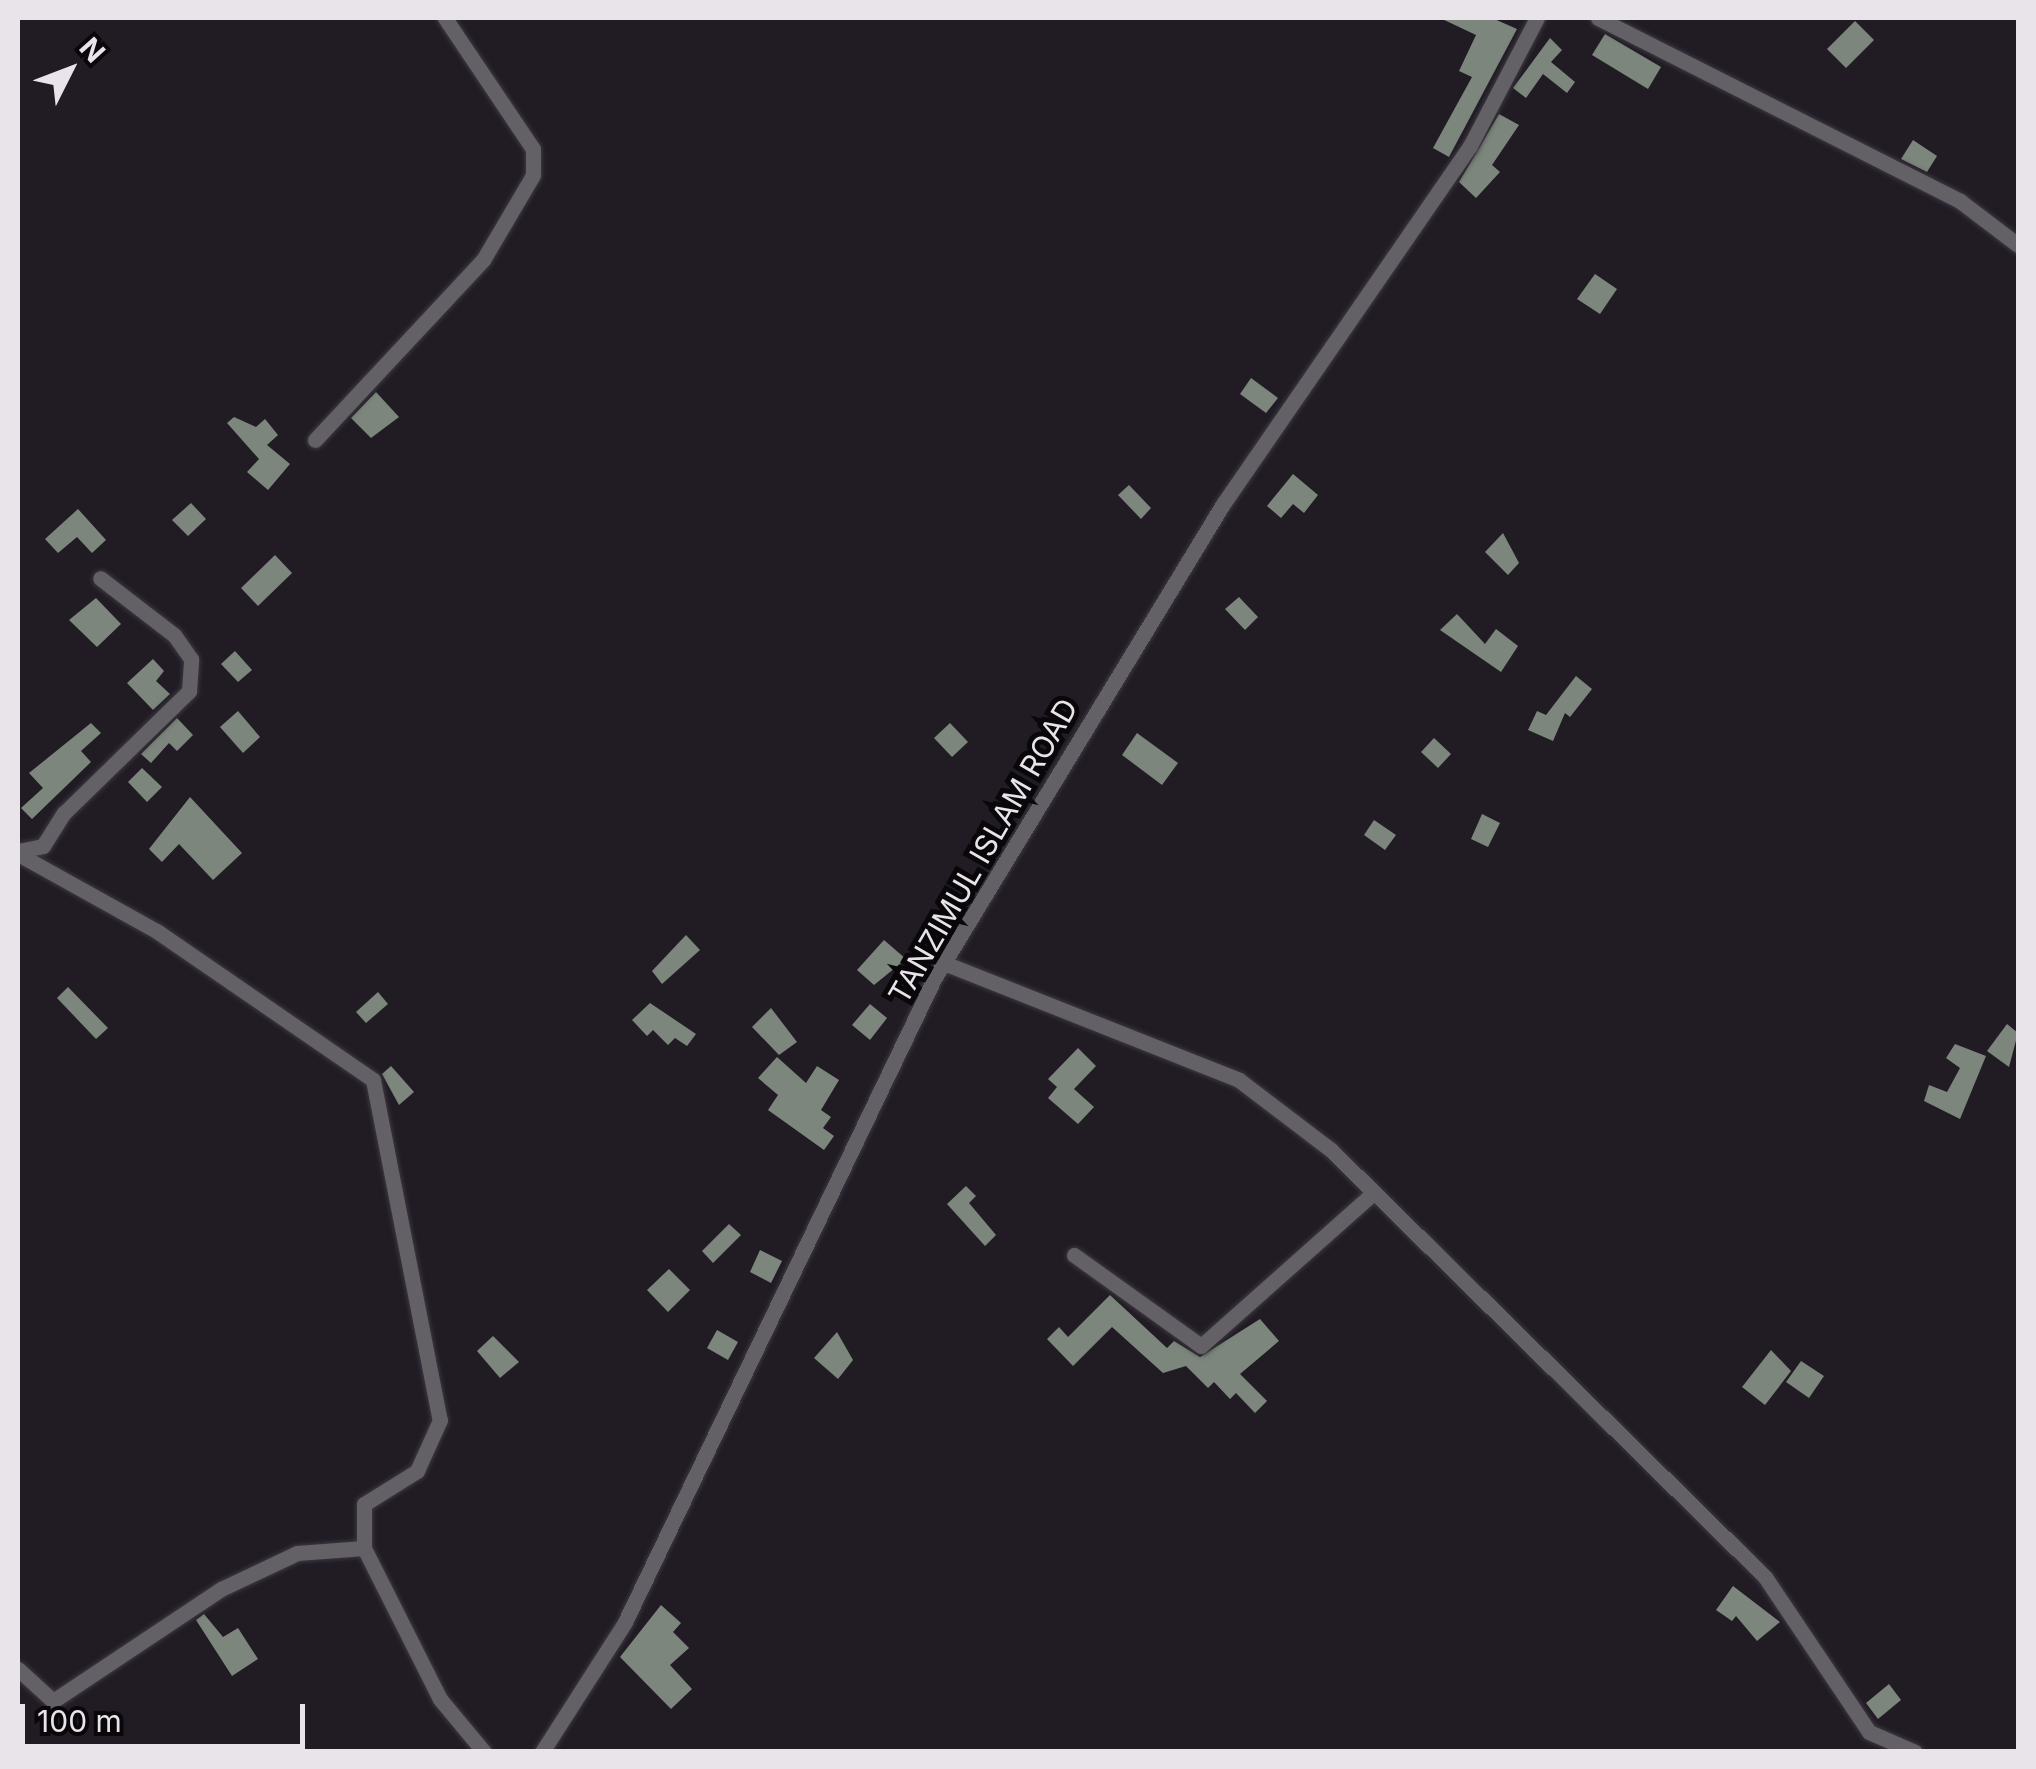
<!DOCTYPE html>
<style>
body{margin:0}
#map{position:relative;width:2036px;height:1769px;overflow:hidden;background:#211c24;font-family:Inter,sans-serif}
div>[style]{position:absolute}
.building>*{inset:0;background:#7c867c}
.roads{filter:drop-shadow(0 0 2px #3d3840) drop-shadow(0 0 2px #3d3840)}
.minor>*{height:15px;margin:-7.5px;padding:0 7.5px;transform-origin:7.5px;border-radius:7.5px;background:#646166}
span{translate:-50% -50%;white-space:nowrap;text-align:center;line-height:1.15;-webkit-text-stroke:10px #0a070b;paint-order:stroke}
.street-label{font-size:30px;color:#e8e4ea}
.frame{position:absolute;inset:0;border:20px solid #e8e4ea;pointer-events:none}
.north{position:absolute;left:20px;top:20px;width:100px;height:100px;-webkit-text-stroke:8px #0a070b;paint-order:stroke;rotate:48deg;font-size:28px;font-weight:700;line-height:40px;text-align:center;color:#e8e4ea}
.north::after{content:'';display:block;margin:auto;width:35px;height:45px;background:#e8e4ea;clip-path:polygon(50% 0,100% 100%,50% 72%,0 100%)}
.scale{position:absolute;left:20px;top:1704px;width:285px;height:45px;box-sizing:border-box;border:5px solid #e8e4ea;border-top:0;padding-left:12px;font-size:30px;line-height:35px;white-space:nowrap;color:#e8e4ea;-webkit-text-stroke:8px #0a070b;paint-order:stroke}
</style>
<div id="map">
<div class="building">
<i style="clip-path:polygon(1440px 18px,1492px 18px,1517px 29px,1449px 157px,1433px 148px,1472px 77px,1459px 71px,1476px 35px)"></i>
<i style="clip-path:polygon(1855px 21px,1874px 40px,1846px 68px,1827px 49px)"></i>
<i style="clip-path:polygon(1605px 34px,1661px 67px,1648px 89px,1592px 55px)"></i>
<i style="clip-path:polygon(1550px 38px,1562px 50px,1551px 62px,1575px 82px,1567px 93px,1543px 74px,1526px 98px,1513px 88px)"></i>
<i style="clip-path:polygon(1499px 114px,1519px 125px,1492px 165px,1500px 172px,1476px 198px,1459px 182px)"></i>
<i style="clip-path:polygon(1913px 140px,1937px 156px,1927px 172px,1901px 159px)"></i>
<i style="clip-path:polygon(1595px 274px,1617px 289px,1600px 314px,1577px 299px)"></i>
<i style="clip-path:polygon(1251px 378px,1278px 398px,1266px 413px,1240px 394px)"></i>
<i style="clip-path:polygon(376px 392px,399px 417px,371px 438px,351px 418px)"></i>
<i style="clip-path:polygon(234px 417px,256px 427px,265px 419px,278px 435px,267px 445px,290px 464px,268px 490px,247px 472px,259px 459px,227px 423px)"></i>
<i style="clip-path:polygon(1293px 474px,1318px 495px,1304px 513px,1293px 504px,1281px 518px,1267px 506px)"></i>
<i style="clip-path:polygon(1129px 485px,1151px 508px,1141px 519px,1118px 495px)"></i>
<i style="clip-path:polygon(191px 503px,206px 519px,188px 536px,172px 520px)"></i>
<i style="clip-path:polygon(78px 509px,106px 540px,92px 553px,77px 537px,58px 553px,45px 539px)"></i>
<i style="clip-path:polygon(1503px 533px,1519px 563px,1508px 575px,1485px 552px)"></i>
<i style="clip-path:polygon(275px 555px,292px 573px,258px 606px,241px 588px)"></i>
<i style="clip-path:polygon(1239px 597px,1258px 617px,1245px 630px,1225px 609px)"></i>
<i style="clip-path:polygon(96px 598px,121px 624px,97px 647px,69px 620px)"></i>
<i style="clip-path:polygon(1457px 614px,1485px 644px,1496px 629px,1518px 646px,1501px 672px,1440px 630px)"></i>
<i style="clip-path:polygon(235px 651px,252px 670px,238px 682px,221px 664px)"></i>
<i style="clip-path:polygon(153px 659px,164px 671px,156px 681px,170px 694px,153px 710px,127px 683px)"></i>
<i style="clip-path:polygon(1576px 676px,1592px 689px,1570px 717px,1565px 713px,1553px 741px,1528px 730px,1537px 711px,1546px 715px)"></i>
<i style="clip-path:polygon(238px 711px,260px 737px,243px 753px,220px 727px)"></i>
<i style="clip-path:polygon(177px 718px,193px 735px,177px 751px,169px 743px,151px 763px,141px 754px)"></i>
<i style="clip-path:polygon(91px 723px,101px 733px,81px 751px,91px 762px,32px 819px,21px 808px,43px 788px,29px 773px)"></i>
<i style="clip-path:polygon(950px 723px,968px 742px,952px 757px,934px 738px)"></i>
<i style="clip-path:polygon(1137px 733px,1178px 763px,1162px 785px,1122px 755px)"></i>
<i style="clip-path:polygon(1434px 738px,1451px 754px,1438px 768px,1421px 752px)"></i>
<i style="clip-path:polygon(142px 768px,162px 787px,147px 802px,128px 782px)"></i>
<i style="clip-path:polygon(190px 797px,242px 853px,213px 880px,179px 844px,162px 862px,149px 849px)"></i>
<i style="clip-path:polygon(1482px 814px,1500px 823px,1488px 847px,1471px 839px)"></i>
<i style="clip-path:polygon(1374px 820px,1396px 835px,1385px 850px,1364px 835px)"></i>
<i style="clip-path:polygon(686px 935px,700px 950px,662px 984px,652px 971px)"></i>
<i style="clip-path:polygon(884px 940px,906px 959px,874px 985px,857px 970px)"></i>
<i style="clip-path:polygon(68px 987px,108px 1028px,96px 1039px,57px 998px)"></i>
<i style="clip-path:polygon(378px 992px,388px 1004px,366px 1023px,356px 1012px)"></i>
<i style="clip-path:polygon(650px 1003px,696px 1034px,687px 1046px,675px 1038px,668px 1045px,653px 1030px,647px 1036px,632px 1020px)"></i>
<i style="clip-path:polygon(870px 1004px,887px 1018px,870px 1040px,852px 1025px)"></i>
<i style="clip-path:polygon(771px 1008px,797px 1042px,779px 1055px,752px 1027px)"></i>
<i style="clip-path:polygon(2007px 1024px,2018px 1033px,2009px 1067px,1987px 1051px)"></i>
<i style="clip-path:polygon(1955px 1044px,1986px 1056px,1960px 1119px,1924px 1101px,1929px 1085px,1947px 1092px,1960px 1068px,1946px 1058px)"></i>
<i style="clip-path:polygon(1078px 1048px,1096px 1066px,1074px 1089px,1094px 1107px,1078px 1124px,1048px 1098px,1057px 1087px,1048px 1079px)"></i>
<i style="clip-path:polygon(777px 1057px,806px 1083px,817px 1066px,839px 1080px,821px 1110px,831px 1117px,823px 1128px,834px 1136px,824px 1150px,768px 1110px,778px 1095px,758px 1078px)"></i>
<i style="clip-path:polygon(391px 1066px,414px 1092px,399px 1105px,382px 1074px)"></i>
<i style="clip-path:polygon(966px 1186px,976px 1196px,969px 1203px,996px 1235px,985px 1246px,947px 1204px)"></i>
<i style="clip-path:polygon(729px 1224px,741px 1235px,713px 1263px,702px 1251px)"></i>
<i style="clip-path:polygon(760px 1250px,782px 1261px,771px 1283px,750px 1272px)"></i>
<i style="clip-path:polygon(669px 1269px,690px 1290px,668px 1312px,647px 1290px)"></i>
<i style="clip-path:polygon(1110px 1295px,1167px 1348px,1174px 1341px,1200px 1357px,1260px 1319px,1279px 1341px,1240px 1374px,1267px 1401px,1255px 1413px,1236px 1393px,1230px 1399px,1214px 1382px,1208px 1388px,1186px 1366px,1163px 1373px,1112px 1327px,1073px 1366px,1047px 1339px,1059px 1327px,1068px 1337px)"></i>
<i style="clip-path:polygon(717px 1330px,738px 1342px,728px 1360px,707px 1348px)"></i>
<i style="clip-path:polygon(837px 1332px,853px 1360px,838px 1379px,814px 1358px)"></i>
<i style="clip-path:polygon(493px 1336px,519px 1362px,500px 1378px,477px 1351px)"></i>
<i style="clip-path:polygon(1771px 1350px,1791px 1371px,1765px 1405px,1742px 1387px)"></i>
<i style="clip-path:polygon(1801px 1361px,1824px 1376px,1809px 1398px,1786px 1382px)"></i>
<i style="clip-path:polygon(1733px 1586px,1780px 1622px,1757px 1641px,1736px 1616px,1732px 1621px,1716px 1610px)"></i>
<i style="clip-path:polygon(661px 1605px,681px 1623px,673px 1632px,689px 1648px,670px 1665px,692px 1689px,671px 1709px,620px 1657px)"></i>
<i style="clip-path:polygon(204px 1614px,223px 1637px,238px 1628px,258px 1659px,232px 1676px,196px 1620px)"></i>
<i style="clip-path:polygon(1889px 1684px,1901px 1700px,1878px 1719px,1866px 1703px)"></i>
</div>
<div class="roads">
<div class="minor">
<i style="left:1598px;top:18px;width:406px;rotate:26.8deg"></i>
<i style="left:1960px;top:201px;width:73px;rotate:37.2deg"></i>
<i style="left:315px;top:440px;width:246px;rotate:-47deg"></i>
<i style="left:483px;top:260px;width:99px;rotate:-59.5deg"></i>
<i style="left:533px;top:175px;width:26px;rotate:-90deg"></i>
<i style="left:533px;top:149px;width:158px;rotate:-123.9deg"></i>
<i style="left:18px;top:851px;width:25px;rotate:-11deg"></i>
<i style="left:43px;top:846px;width:39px;rotate:-58deg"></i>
<i style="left:64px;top:813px;width:175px;rotate:-44.3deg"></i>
<i style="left:189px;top:691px;width:32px;rotate:-86deg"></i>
<i style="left:191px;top:659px;width:29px;rotate:-125deg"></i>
<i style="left:174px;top:635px;width:93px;rotate:-142.4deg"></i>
<i style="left:18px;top:854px;width:160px;rotate:29.1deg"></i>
<i style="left:158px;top:932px;width:261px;rotate:34.5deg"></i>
<i style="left:373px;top:1080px;width:347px;rotate:78.9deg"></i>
<i style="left:440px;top:1420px;width:56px;rotate:114.3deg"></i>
<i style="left:417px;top:1471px;width:62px;rotate:148.1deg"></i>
<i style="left:364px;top:1504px;width:44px;rotate:90deg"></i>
<i style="left:364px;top:1548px;width:169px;rotate:63.3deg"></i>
<i style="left:440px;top:1699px;width:69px;rotate:50.3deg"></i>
<i style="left:944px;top:963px;width:317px;rotate:21.6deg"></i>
<i style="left:1239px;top:1080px;width:116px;rotate:37.3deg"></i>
<i style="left:1331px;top:1150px;width:609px;rotate:44.53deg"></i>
<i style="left:1765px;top:1577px;width:187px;rotate:56.1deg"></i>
<i style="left:1869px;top:1732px;width:50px;rotate:23.5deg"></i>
<i style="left:1074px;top:1255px;width:156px;rotate:35.6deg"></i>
<i style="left:1201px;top:1346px;width:226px;rotate:-41.6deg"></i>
<i style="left:18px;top:1669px;width:47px;rotate:42.4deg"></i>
<i style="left:53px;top:1701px;width:202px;rotate:-33.7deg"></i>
<i style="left:221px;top:1589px;width:84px;rotate:-25.3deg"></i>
<i style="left:297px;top:1553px;width:67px;rotate:-4.3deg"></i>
<i style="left:542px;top:1752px;width:154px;rotate:-57.4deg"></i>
<i style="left:625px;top:1622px;width:713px;rotate:-64.33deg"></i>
<i style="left:934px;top:979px;width:556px;rotate:-58.68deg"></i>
<i style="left:1223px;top:504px;width:435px;rotate:-55.4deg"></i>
<i style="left:1470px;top:146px;width:144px;rotate:-62.4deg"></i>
</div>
</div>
<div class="street-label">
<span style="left:983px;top:851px;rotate:-60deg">TANZIMUL ISLAM ROAD</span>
</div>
<div class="frame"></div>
<div class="north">N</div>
<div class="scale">100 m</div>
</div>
